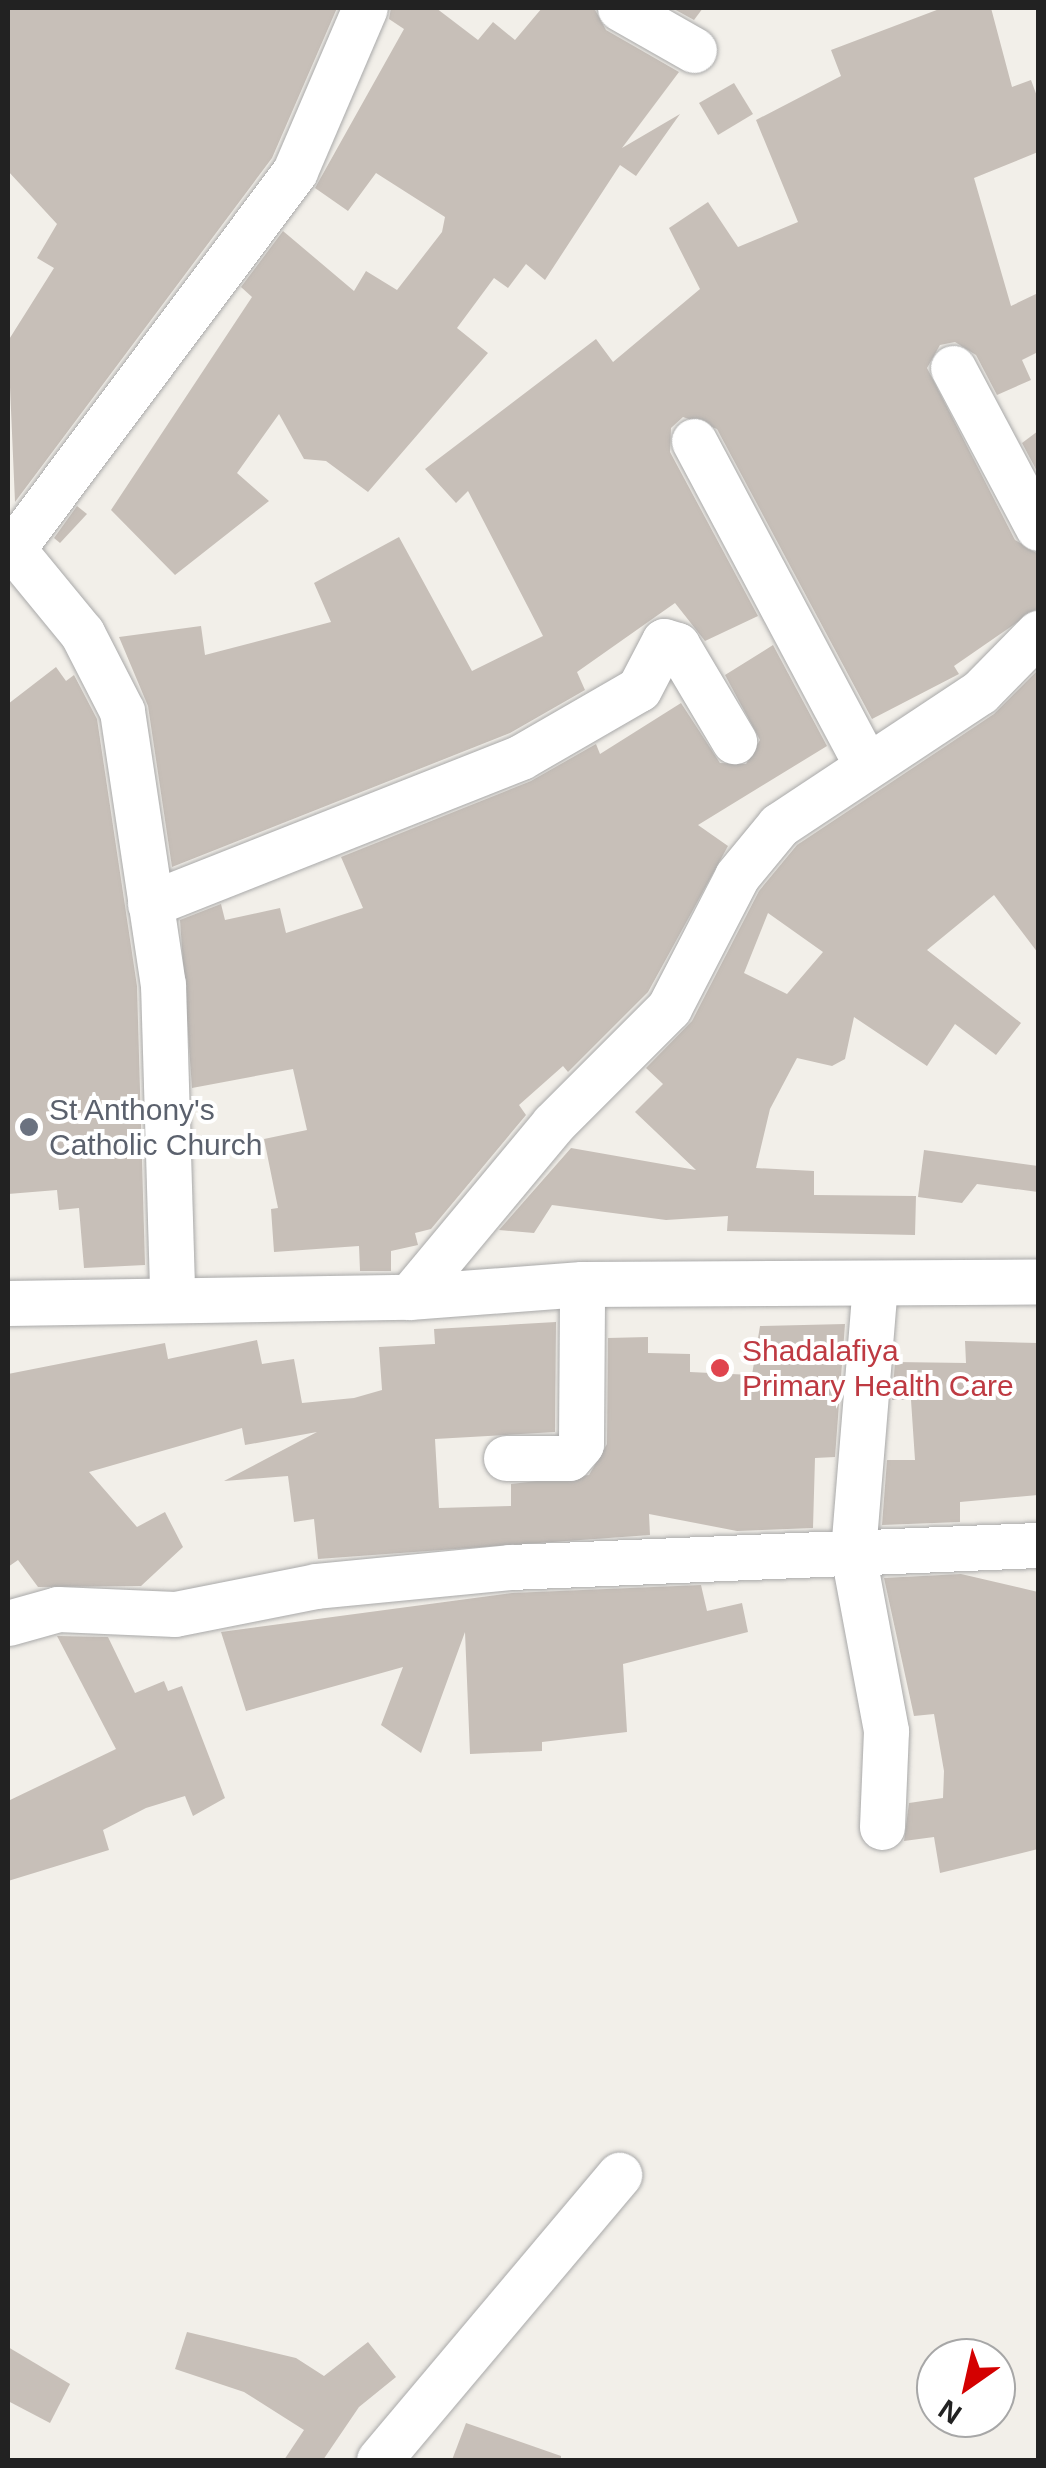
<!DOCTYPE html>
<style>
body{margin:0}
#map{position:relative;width:1046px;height:2468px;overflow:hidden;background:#f2efe9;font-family:Helvetica,sans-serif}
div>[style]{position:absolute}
.building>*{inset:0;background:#c7bfb8}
.roads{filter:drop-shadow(0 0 2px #a9a9a9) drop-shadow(0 0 2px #a9a9a9)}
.minor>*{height:45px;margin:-22.5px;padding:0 22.5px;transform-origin:22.5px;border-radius:22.5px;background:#fff}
.dots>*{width:28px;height:28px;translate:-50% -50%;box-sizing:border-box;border:5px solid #fff;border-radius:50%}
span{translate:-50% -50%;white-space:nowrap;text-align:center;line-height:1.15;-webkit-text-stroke:8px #fff;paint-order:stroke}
.worship-label{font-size:30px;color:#5b616d}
.left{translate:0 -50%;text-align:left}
.health-label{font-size:30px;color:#be3a42}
.frame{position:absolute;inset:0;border:10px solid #222;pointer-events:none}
.north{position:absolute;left:916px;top:2338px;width:100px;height:100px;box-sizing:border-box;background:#fff;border:2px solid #a7a7a7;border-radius:50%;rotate:214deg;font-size:28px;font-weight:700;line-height:40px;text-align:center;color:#222}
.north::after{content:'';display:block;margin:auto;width:35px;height:45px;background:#d40000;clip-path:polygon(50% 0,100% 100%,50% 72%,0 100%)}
</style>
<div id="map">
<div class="building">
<i style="clip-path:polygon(8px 8px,337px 8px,272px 158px,15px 502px,8px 341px,54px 268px,37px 258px,57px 224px,8px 171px)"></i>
<i style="clip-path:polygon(391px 8px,436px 8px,478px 40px,493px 22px,515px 40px,542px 8px,594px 8px,606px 30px,679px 72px,622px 148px,680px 114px,636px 176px,620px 165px,545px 280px,526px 264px,508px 288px,494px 278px,457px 328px,488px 353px,368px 492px,326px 461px,304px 459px,279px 414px,237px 473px,269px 501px,175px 575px,111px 510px,252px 297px,241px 287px,283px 231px,354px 291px,366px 271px,397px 290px,442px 232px,445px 217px,376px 173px,348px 211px,315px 188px,404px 29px,389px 19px)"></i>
<i style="clip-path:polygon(672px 8px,703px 8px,694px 20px)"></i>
<i style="clip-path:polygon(942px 8px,991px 8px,1012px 87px,1031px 80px,1038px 99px,1038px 152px,974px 178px,1011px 306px,1038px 293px,1038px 352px,1022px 360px,1031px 380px,997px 395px,976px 355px,955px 342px,940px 345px,927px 368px,1015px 540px,1038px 554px,1038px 608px,954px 666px,959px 674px,872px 719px,717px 429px,683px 417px,671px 428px,670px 452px,758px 616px,705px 641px,675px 603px,577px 672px,585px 690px,510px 733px,172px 867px,148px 706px,119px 637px,201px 626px,205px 655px,331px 622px,314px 583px,399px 537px,472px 671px,543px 636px,468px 491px,456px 503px,425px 469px,596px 339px,613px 362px,700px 289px,669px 228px,708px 202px,738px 247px,798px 222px,756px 120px,841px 76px,831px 50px)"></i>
<i style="clip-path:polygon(734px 83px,753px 114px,718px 135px,699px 103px)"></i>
<i style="clip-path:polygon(1038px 431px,1038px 473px,1022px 443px)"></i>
<i style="clip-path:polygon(77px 506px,87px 514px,60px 543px,54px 538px)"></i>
<i style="clip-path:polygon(773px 645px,827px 746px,698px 825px,728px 846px,648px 992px,568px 1072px,563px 1066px,519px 1105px,526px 1115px,431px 1229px,415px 1233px,418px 1245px,391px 1251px,391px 1271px,360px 1271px,359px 1246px,274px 1252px,271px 1209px,278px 1208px,264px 1139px,307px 1130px,293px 1069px,192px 1088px,180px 920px,221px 904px,225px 920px,280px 908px,286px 933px,363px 908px,341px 857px,531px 781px,596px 744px,600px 754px,681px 703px,720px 763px,746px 764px,760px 740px,725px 675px)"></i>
<i style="clip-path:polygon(56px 667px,66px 681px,74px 675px,97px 719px,137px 986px,145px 1265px,84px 1268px,79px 1208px,59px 1210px,57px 1190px,8px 1194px,8px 704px)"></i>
<i style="clip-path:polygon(evenodd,1038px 670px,1038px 953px,994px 895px,927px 950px,1021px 1023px,996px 1055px,955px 1024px,927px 1066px,854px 1017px,845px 1059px,832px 1066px,797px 1058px,770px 1109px,756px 1168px,814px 1171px,814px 1195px,916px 1196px,915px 1235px,727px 1231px,728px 1216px,666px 1220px,552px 1205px,534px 1233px,499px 1230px,571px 1148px,696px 1170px,635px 1112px,663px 1084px,646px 1068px,692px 1021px,759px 891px,797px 845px,994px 714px,1038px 670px,768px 913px,823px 952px,787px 994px,744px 973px,768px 913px)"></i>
<i style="clip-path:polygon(924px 1150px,1038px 1166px,1038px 1192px,977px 1184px,962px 1203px,918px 1197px)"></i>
<i style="clip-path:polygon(556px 1322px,555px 1432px,435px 1439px,439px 1508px,511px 1506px,511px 1484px,589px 1475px,607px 1444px,608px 1338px,648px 1337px,648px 1353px,690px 1354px,690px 1372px,752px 1375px,760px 1326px,845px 1324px,835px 1457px,815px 1458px,813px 1528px,737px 1531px,649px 1514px,650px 1535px,318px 1559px,314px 1519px,294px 1522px,288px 1476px,224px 1481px,317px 1432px,245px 1445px,242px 1428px,89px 1472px,137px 1527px,165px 1512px,183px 1547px,141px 1586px,38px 1587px,18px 1560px,8px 1567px,8px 1374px,165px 1343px,168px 1359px,257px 1340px,262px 1364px,294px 1359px,302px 1403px,354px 1398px,382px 1390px,379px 1347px,435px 1344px,434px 1329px)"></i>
<i style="clip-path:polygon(965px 1341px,1038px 1343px,1038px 1495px,960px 1502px,960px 1522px,882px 1525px,887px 1460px,915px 1460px,911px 1400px,892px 1400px,895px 1362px,966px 1363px)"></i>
<i style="clip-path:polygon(961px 1574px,1038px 1592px,1038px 1849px,940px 1873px,934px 1837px,904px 1841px,909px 1803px,943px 1798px,944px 1771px,934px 1714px,914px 1716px,884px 1578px)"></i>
<i style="clip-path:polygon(701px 1585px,707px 1611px,742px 1603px,748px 1632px,623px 1664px,627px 1732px,542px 1742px,542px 1751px,470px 1754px,465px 1632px,421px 1753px,381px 1725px,403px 1667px,246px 1711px,221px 1632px,512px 1593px)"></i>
<i style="clip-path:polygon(57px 1636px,108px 1637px,135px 1693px,164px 1681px,168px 1691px,182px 1686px,225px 1798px,193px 1816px,185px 1796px,146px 1808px,103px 1830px,109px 1850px,8px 1881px,8px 1801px,116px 1749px)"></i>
<i style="clip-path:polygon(187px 2332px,296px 2358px,324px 2376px,368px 2342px,396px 2377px,359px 2407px,323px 2460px,284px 2460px,304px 2430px,244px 2392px,175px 2369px)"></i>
<i style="clip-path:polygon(8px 2347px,70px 2384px,50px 2423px,8px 2401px)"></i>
<i style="clip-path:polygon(466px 2423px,561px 2456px,561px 2460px,452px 2460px)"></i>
</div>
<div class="roads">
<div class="minor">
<i style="left:620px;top:8px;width:85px;rotate:29.6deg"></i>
<i style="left:953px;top:368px;width:181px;rotate:62deg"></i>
<i style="left:694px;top:441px;width:366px;rotate:62deg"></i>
<i style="left:8px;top:543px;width:117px;rotate:50.6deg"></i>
<i style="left:82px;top:633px;width:88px;rotate:62.9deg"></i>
<i style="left:122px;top:711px;width:276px;rotate:81.5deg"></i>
<i style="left:163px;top:984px;width:311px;rotate:88.3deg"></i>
<i style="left:14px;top:547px;width:469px;rotate:-53.2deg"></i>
<i style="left:295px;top:171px;width:177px;rotate:-66.8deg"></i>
<i style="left:150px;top:904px;width:399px;rotate:-21.6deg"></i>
<i style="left:521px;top:757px;width:136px;rotate:-30deg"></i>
<i style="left:639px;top:689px;width:54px;rotate:-62.5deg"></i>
<i style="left:664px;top:641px;width:14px;rotate:17deg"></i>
<i style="left:677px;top:645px;width:112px;rotate:59.3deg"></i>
<i style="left:875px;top:1284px;width:271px;rotate:94.7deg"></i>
<i style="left:853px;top:1554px;width:180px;rotate:79.4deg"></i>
<i style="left:886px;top:1731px;width:96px;rotate:92.4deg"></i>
<i style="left:409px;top:1297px;width:225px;rotate:-50.2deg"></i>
<i style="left:553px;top:1124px;width:164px;rotate:-45deg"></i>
<i style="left:669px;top:1008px;width:148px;rotate:-62.7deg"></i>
<i style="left:737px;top:876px;width:66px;rotate:-50.5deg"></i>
<i style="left:779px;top:825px;width:241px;rotate:-33.5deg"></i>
<i style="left:980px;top:692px;width:83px;rotate:-45.5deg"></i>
<i style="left:8px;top:1303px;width:401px;rotate:-0.9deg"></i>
<i style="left:409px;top:1297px;width:173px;rotate:-4.3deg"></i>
<i style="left:582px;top:1284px;width:456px;rotate:-0.3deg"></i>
<i style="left:506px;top:1458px;width:63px"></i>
<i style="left:569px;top:1458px;width:18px;rotate:-49deg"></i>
<i style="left:581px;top:1444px;width:160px;rotate:-89.6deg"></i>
<i style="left:8px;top:1623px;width:52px;rotate:-15.6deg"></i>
<i style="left:58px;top:1609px;width:117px;rotate:2.4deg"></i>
<i style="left:175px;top:1614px;width:144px;rotate:-11.2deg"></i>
<i style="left:316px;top:1586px;width:195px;rotate:-5.6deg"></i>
<i style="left:510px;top:1567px;width:528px;rotate:-2.39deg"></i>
<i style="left:379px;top:2460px;width:373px;rotate:-49.9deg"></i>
</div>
</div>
<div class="dots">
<i style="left:29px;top:1127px;background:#6b7280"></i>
<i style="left:720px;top:1368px;background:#e0444e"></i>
</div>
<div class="worship-label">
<span class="left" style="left:49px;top:1127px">St Anthony's<br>Catholic Church</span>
</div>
<div class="health-label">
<span class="left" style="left:742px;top:1368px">Shadalafiya<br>Primary Health Care</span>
</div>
<div class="frame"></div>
<div class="north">N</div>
</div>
